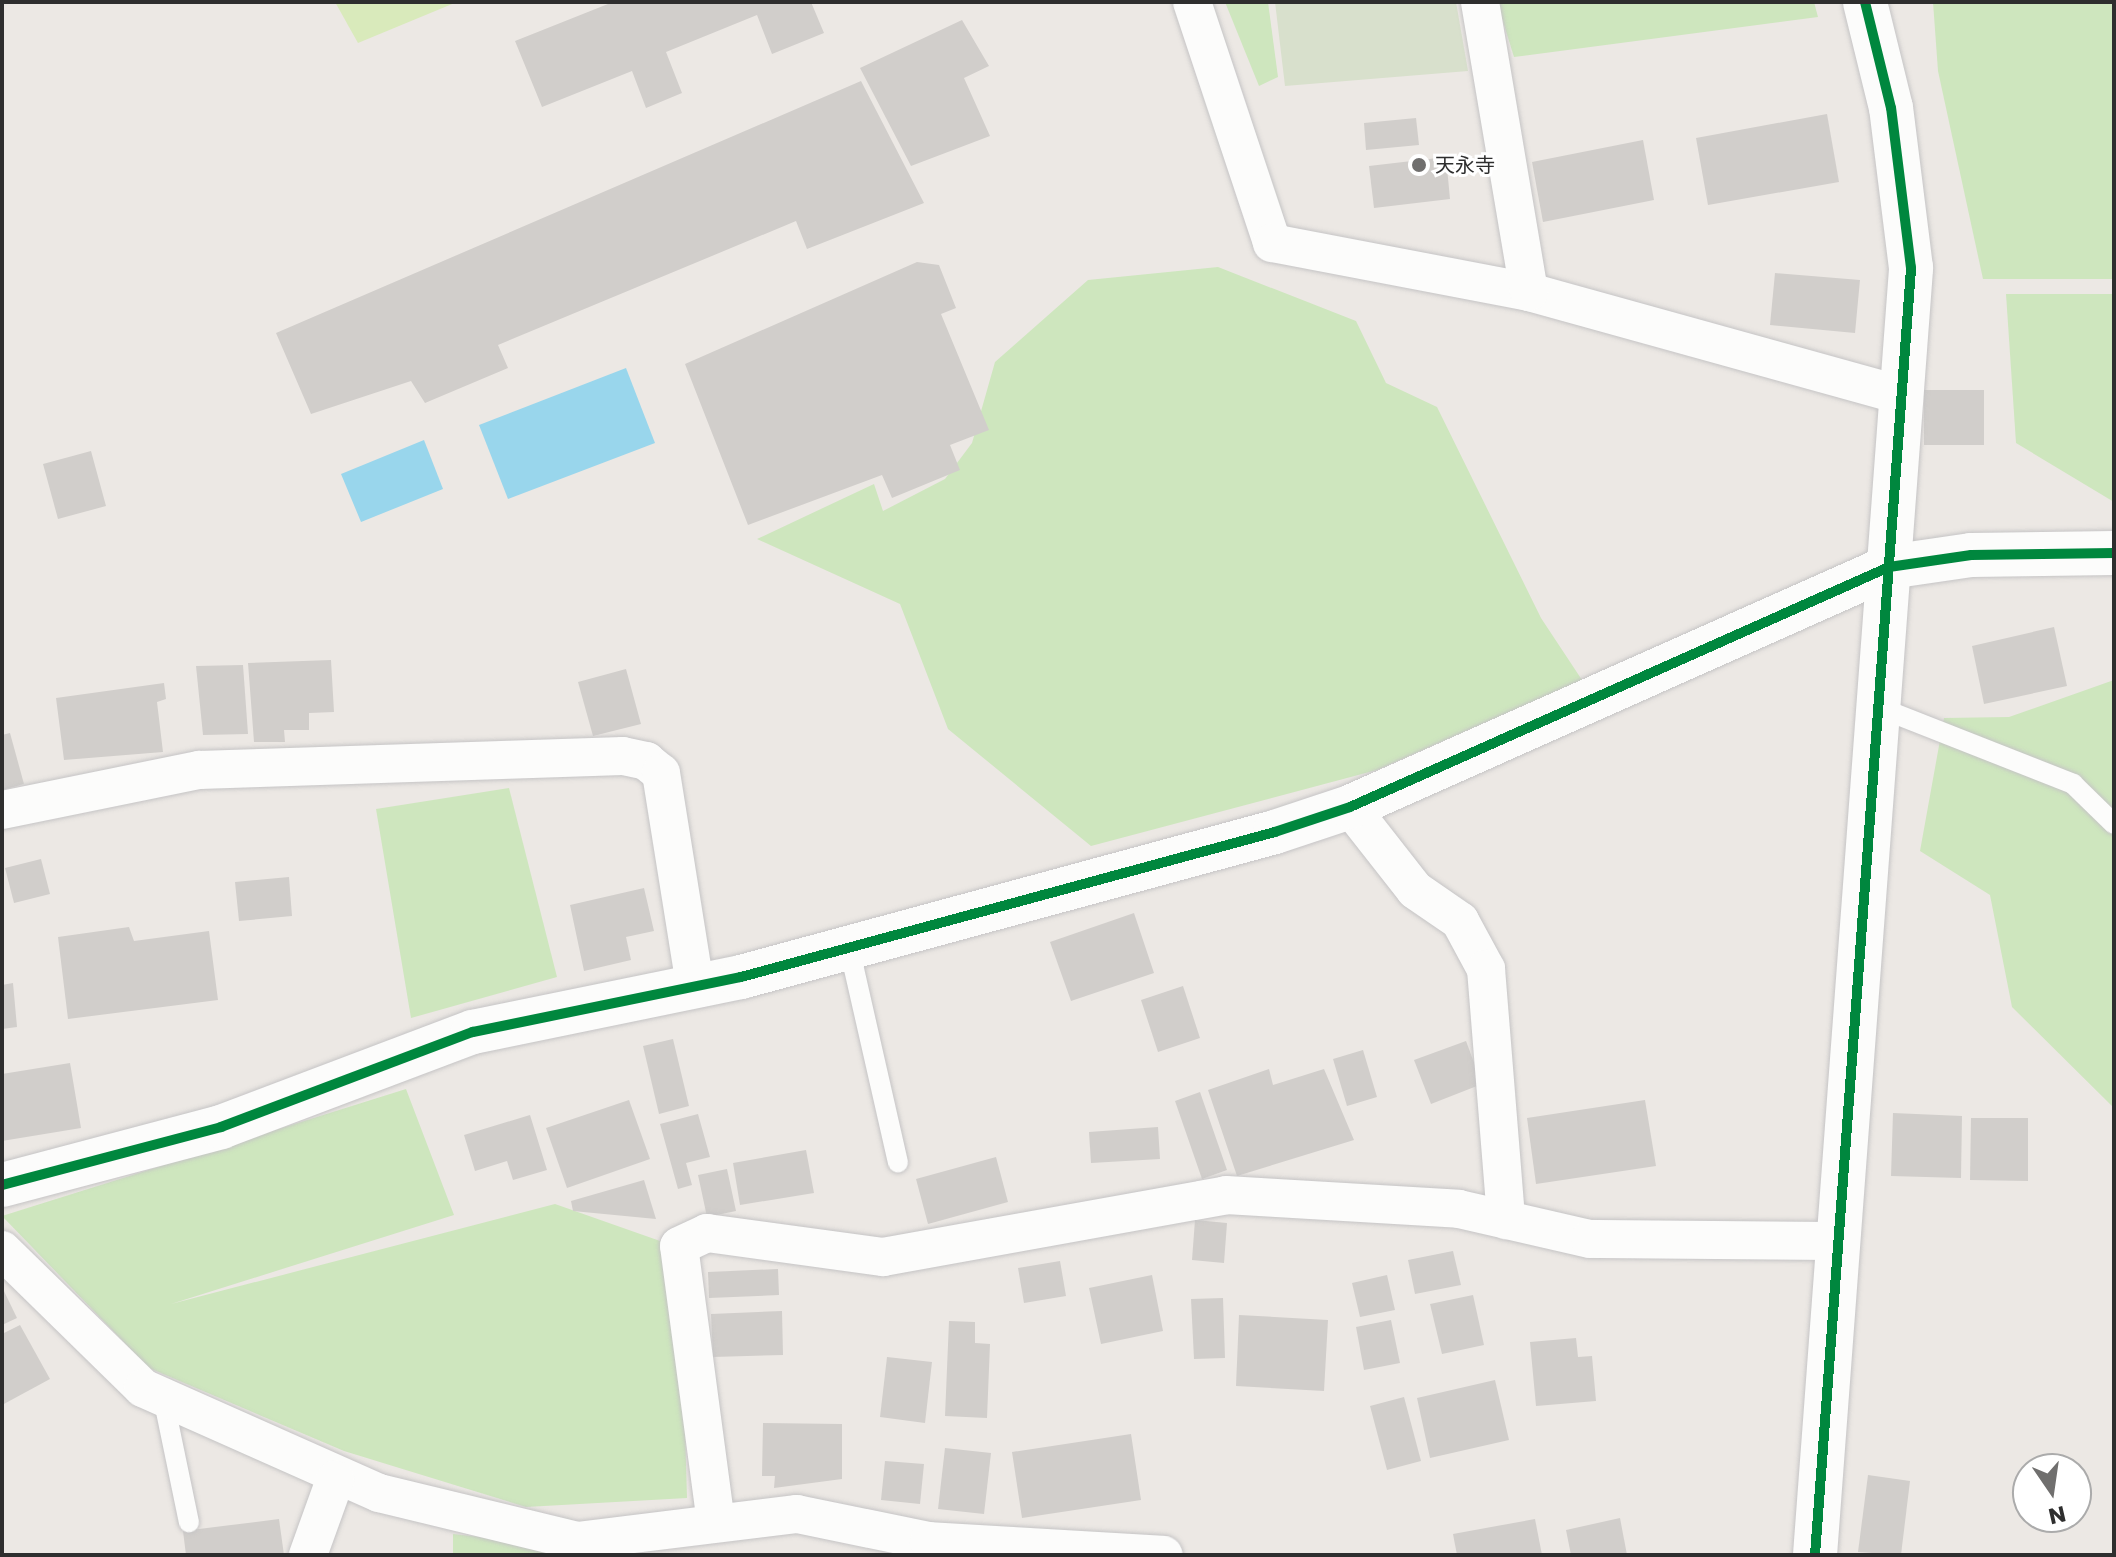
<!DOCTYPE html>
<meta charset="utf-8">
<style>
body{margin:0}
#map{position:relative;width:2116px;height:1557px;overflow:hidden;background:#ece8e4;font-family:Poppins,"Noto Sans JP",sans-serif}
div>[style]{position:absolute}
.green>*{inset:0;background:#cee6be}
.cemetery>*{inset:0;background:#d8e0cc}
.pitch>*{inset:0;background:#d9eabb}
.water>*{inset:0;background:#99d6ec}
.building>*{inset:0;background:#d1cecb}
.roads{filter:drop-shadow(0 0 2px #c5c4c5) drop-shadow(0 0 2px #c5c4c5)}
.lane>*{height:20px;margin:-10px;padding:0 10px;transform-origin:10px;border-radius:10px;background:#fcfcfb}
.street>*{height:38px;margin:-19px;padding:0 19px;transform-origin:19px;border-radius:19px;background:#fcfcfb}
.secondary>*{height:44px;margin:-22px;padding:0 22px;transform-origin:22px;border-radius:22px;background:#fcfcfb}
.cycleway>*{height:10px;margin:-5px;padding:0 5px;transform-origin:5px;border-radius:5px;background:#00873e}
.dots>*{width:22px;height:22px;translate:-50% -50%;box-sizing:border-box;border:4px solid #fff;border-radius:50%}
span{translate:-50% -50%;white-space:nowrap;text-align:center;line-height:1.15;-webkit-text-stroke:6px #fff;paint-order:stroke}
.poi-label{font-size:20px;color:#2e2e2e}
.left{translate:0 -50%;text-align:left}
.frame{position:absolute;inset:0;border:4px solid #2e2e2e;pointer-events:none}
.north{position:absolute;left:2012px;top:1453px;width:80px;height:80px;box-sizing:border-box;background:#fff;border:2px solid #ababab;border-radius:50%;rotate:167deg;font-size:22px;font-weight:700;line-height:32px;text-align:center;color:#2e2e2e}
.north::after{content:'';display:block;margin:auto;width:28px;height:36px;background:#706f6e;clip-path:polygon(50% 0,100% 100%,50% 72%,0 100%)}
</style>
<div id="map">
<div class="green">
<i style="clip-path:polygon(1225px 2px,1268px 2px,1278px 77px,1259px 86px)"></i>
<i style="clip-path:polygon(1497px 2px,1814px 2px,1818px 17px,1514px 57px)"></i>
<i style="clip-path:polygon(1933px 2px,2114px 2px,2114px 279px,1983px 279px,1938px 71px)"></i>
<i style="clip-path:polygon(1218px 267px,1356px 321px,1386px 383px,1437px 407px,1541px 618px,1582px 680px,1377px 770px,1091px 846px,948px 729px,900px 604px,757px 539px,874px 484px,883px 511px,945px 479px,972px 443px,995px 362px,1088px 280px)"></i>
<i style="clip-path:polygon(2006px 294px,2114px 294px,2114px 502px,2016px 443px)"></i>
<i style="clip-path:polygon(2114px 680px,2114px 1108px,2012px 1007px,1990px 895px,1920px 851px,1944px 718px,2009px 717px)"></i>
<i style="clip-path:polygon(509px 788px,557px 977px,411px 1018px,376px 809px)"></i>
<i style="clip-path:polygon(406px 1089px,454px 1215px,171px 1304px,555px 1204px,680px 1248px,687px 1498px,526px 1507px,344px 1451px,149px 1368px,2px 1216px)"></i>
<i style="clip-path:polygon(453px 1534px,616px 1552px,616px 1555px,453px 1555px)"></i>
</div>
<div class="cemetery">
<i style="clip-path:polygon(1275px 2px,1456px 2px,1468px 71px,1285px 86px)"></i>
</div>
<div class="pitch">
<i style="clip-path:polygon(335px 2px,457px 2px,358px 43px)"></i>
</div>
<div class="water">
<i style="clip-path:polygon(626px 368px,655px 443px,508px 499px,479px 425px)"></i>
<i style="clip-path:polygon(424px 440px,443px 489px,361px 522px,341px 474px)"></i>
</div>
<div class="building">
<i style="clip-path:polygon(613px 2px,811px 2px,824px 33px,772px 54px,757px 15px,666px 52px,682px 93px,646px 108px,632px 71px,542px 107px,515px 41px)"></i>
<i style="clip-path:polygon(962px 20px,989px 66px,964px 78px,990px 136px,911px 166px,860px 68px)"></i>
<i style="clip-path:polygon(861px 81px,924px 203px,807px 249px,796px 221px,498px 345px,508px 368px,425px 403px,411px 381px,311px 414px,276px 333px)"></i>
<i style="clip-path:polygon(1827px 114px,1839px 182px,1708px 205px,1696px 138px)"></i>
<i style="clip-path:polygon(1416px 118px,1419px 145px,1366px 150px,1364px 123px)"></i>
<i style="clip-path:polygon(1643px 140px,1654px 200px,1543px 222px,1532px 162px)"></i>
<i style="clip-path:polygon(1446px 157px,1450px 199px,1374px 208px,1369px 166px)"></i>
<i style="clip-path:polygon(917px 262px,939px 265px,956px 308px,941px 314px,989px 430px,950px 445px,960px 470px,892px 498px,882px 475px,748px 525px,685px 364px)"></i>
<i style="clip-path:polygon(1775px 273px,1860px 280px,1855px 333px,1770px 325px)"></i>
<i style="clip-path:polygon(1924px 390px,1984px 390px,1984px 445px,1924px 445px)"></i>
<i style="clip-path:polygon(91px 451px,106px 506px,58px 519px,43px 464px)"></i>
<i style="clip-path:polygon(2054px 627px,2067px 686px,1984px 704px,1972px 646px)"></i>
<i style="clip-path:polygon(331px 660px,334px 712px,309px 713px,309px 730px,284px 730px,285px 742px,254px 742px,248px 663px)"></i>
<i style="clip-path:polygon(243px 665px,248px 734px,203px 735px,196px 666px)"></i>
<i style="clip-path:polygon(626px 669px,641px 724px,593px 736px,578px 682px)"></i>
<i style="clip-path:polygon(164px 683px,166px 699px,157px 702px,163px 752px,64px 760px,56px 698px)"></i>
<i style="clip-path:polygon(10px 733px,24px 784px,2px 790px,2px 735px)"></i>
<i style="clip-path:polygon(41px 859px,50px 894px,14px 903px,5px 868px)"></i>
<i style="clip-path:polygon(289px 877px,292px 916px,239px 921px,235px 882px)"></i>
<i style="clip-path:polygon(644px 888px,654px 931px,626px 937px,631px 960px,584px 971px,570px 905px)"></i>
<i style="clip-path:polygon(1134px 913px,1154px 973px,1071px 1001px,1050px 942px)"></i>
<i style="clip-path:polygon(129px 927px,134px 941px,209px 931px,218px 1000px,68px 1019px,58px 937px)"></i>
<i style="clip-path:polygon(13px 983px,17px 1027px,2px 1029px,2px 985px)"></i>
<i style="clip-path:polygon(1183px 986px,1200px 1038px,1158px 1052px,1141px 1000px)"></i>
<i style="clip-path:polygon(673px 1039px,689px 1106px,659px 1114px,643px 1046px)"></i>
<i style="clip-path:polygon(1466px 1041px,1482px 1084px,1431px 1104px,1414px 1060px)"></i>
<i style="clip-path:polygon(1363px 1050px,1377px 1097px,1347px 1106px,1333px 1059px)"></i>
<i style="clip-path:polygon(70px 1063px,81px 1128px,2px 1141px,2px 1074px)"></i>
<i style="clip-path:polygon(1269px 1069px,1273px 1085px,1324px 1069px,1354px 1140px,1237px 1176px,1208px 1090px)"></i>
<i style="clip-path:polygon(1200px 1092px,1227px 1170px,1202px 1179px,1175px 1101px)"></i>
<i style="clip-path:polygon(629px 1100px,650px 1159px,567px 1188px,546px 1128px)"></i>
<i style="clip-path:polygon(1645px 1100px,1656px 1166px,1536px 1184px,1527px 1118px)"></i>
<i style="clip-path:polygon(1893px 1113px,1962px 1116px,1961px 1178px,1891px 1176px)"></i>
<i style="clip-path:polygon(698px 1114px,710px 1157px,686px 1163px,692px 1185px,678px 1189px,660px 1124px)"></i>
<i style="clip-path:polygon(530px 1115px,547px 1170px,513px 1180px,507px 1161px,475px 1171px,464px 1135px)"></i>
<i style="clip-path:polygon(1971px 1118px,2028px 1118px,2028px 1181px,1970px 1180px)"></i>
<i style="clip-path:polygon(1158px 1127px,1160px 1159px,1091px 1163px,1089px 1132px)"></i>
<i style="clip-path:polygon(806px 1150px,814px 1193px,740px 1205px,733px 1163px)"></i>
<i style="clip-path:polygon(996px 1157px,1008px 1202px,928px 1224px,916px 1179px)"></i>
<i style="clip-path:polygon(727px 1169px,736px 1211px,707px 1217px,698px 1175px)"></i>
<i style="clip-path:polygon(644px 1180px,656px 1219px,573px 1211px,571px 1201px)"></i>
<i style="clip-path:polygon(1195px 1220px,1227px 1223px,1224px 1263px,1192px 1260px)"></i>
<i style="clip-path:polygon(1453px 1251px,1461px 1285px,1415px 1294px,1408px 1260px)"></i>
<i style="clip-path:polygon(1060px 1261px,1066px 1296px,1024px 1303px,1018px 1268px)"></i>
<i style="clip-path:polygon(778px 1269px,779px 1295px,709px 1298px,708px 1272px)"></i>
<i style="clip-path:polygon(1152px 1275px,1163px 1331px,1101px 1344px,1089px 1288px)"></i>
<i style="clip-path:polygon(1387px 1275px,1395px 1310px,1360px 1317px,1352px 1283px)"></i>
<i style="clip-path:polygon(2px 1287px,17px 1318px,2px 1325px)"></i>
<i style="clip-path:polygon(1473px 1295px,1484px 1345px,1442px 1354px,1430px 1304px)"></i>
<i style="clip-path:polygon(1223px 1298px,1225px 1358px,1194px 1359px,1191px 1299px)"></i>
<i style="clip-path:polygon(782px 1311px,783px 1355px,713px 1357px,711px 1314px)"></i>
<i style="clip-path:polygon(1239px 1315px,1328px 1320px,1324px 1391px,1236px 1386px)"></i>
<i style="clip-path:polygon(1391px 1320px,1400px 1363px,1364px 1370px,1356px 1327px)"></i>
<i style="clip-path:polygon(949px 1321px,975px 1322px,975px 1343px,990px 1344px,987px 1418px,945px 1416px)"></i>
<i style="clip-path:polygon(20px 1325px,50px 1379px,2px 1405px,2px 1334px)"></i>
<i style="clip-path:polygon(1576px 1338px,1578px 1357px,1592px 1356px,1596px 1401px,1536px 1406px,1530px 1342px)"></i>
<i style="clip-path:polygon(887px 1357px,932px 1362px,925px 1423px,880px 1417px)"></i>
<i style="clip-path:polygon(1495px 1380px,1509px 1440px,1430px 1458px,1417px 1398px)"></i>
<i style="clip-path:polygon(1404px 1397px,1421px 1461px,1387px 1470px,1370px 1406px)"></i>
<i style="clip-path:polygon(763px 1423px,842px 1424px,842px 1479px,774px 1488px,775px 1476px,762px 1476px)"></i>
<i style="clip-path:polygon(1131px 1434px,1141px 1500px,1022px 1518px,1012px 1452px)"></i>
<i style="clip-path:polygon(945px 1448px,991px 1453px,984px 1514px,938px 1509px)"></i>
<i style="clip-path:polygon(885px 1461px,924px 1464px,920px 1504px,881px 1500px)"></i>
<i style="clip-path:polygon(1868px 1475px,1910px 1481px,1901px 1555px,1858px 1552px)"></i>
<i style="clip-path:polygon(1620px 1518px,1627px 1555px,1571px 1555px,1566px 1530px)"></i>
<i style="clip-path:polygon(279px 1519px,284px 1555px,186px 1555px,183px 1531px)"></i>
<i style="clip-path:polygon(1535px 1519px,1542px 1555px,1457px 1555px,1453px 1534px)"></i>
</div>
<div class="roads">
<div class="lane">
<i style="left:1878px;top:707px;width:210px;rotate:21.5deg"></i>
<i style="left:2073px;top:784px;width:57px;rotate:44.3deg"></i>
<i style="left:849px;top:947px;width:221px;rotate:77.2deg"></i>
<i style="left:163px;top:1397px;width:128px;rotate:78.3deg"></i>
</div>
<div class="street">
<i style="left:1192px;top:2px;width:254px;rotate:71.6deg"></i>
<i style="left:1272px;top:243px;width:262px;rotate:10.8deg"></i>
<i style="left:1529px;top:292px;width:382px;rotate:15.5deg"></i>
<i style="left:1480px;top:2px;width:294px;rotate:80.4deg"></i>
<i style="left:1350px;top:807px;width:105px;rotate:51.9deg"></i>
<i style="left:1415px;top:890px;width:55px;rotate:34.6deg"></i>
<i style="left:1460px;top:921px;width:55px;rotate:61.6deg"></i>
<i style="left:1486px;top:969px;width:252px;rotate:85.4deg"></i>
<i style="left:2px;top:810px;width:201px;rotate:-11.5deg"></i>
<i style="left:199px;top:770px;width:424px;rotate:-1.9deg"></i>
<i style="left:623px;top:756px;width:24px;rotate:12deg"></i>
<i style="left:646px;top:761px;width:19px;rotate:39deg"></i>
<i style="left:661px;top:773px;width:216px;rotate:80.9deg"></i>
<i style="left:2px;top:1250px;width:197px;rotate:44.4deg"></i>
<i style="left:143px;top:1388px;width:258px;rotate:24deg"></i>
<i style="left:379px;top:1493px;width:204px;rotate:13.6deg"></i>
<i style="left:577px;top:1541px;width:222px;rotate:-7deg"></i>
<i style="left:797px;top:1514px;width:135px;rotate:11.6deg"></i>
<i style="left:929px;top:1541px;width:235px;rotate:3.4deg"></i>
<i style="left:716px;top:1523px;width:279px;rotate:-97.6deg"></i>
<i style="left:679px;top:1246px;width:31px;rotate:-25deg"></i>
<i style="left:707px;top:1233px;width:178px;rotate:7.8deg"></i>
<i style="left:883px;top:1257px;width:349px;rotate:-10.2deg"></i>
<i style="left:1226px;top:1195px;width:233px;rotate:3.4deg"></i>
<i style="left:1459px;top:1209px;width:134px;rotate:12.9deg"></i>
<i style="left:1590px;top:1239px;width:249px;rotate:0.5deg"></i>
<i style="left:308px;top:1555px;width:80px;rotate:-70.2deg"></i>
</div>
<div class="secondary">
<i style="left:2px;top:1185px;width:227px;rotate:-14.8deg"></i>
<i style="left:221px;top:1127px;width:269px;rotate:-20.7deg"></i>
<i style="left:473px;top:1032px;width:274px;rotate:-11.6deg"></i>
<i style="left:741px;top:977px;width:553px;rotate:-15.19deg"></i>
<i style="left:1275px;top:832px;width:79px;rotate:-18.4deg"></i>
<i style="left:1350px;top:807px;width:590px;rotate:-24deg"></i>
<i style="left:1889px;top:567px;width:83px;rotate:-8.3deg"></i>
<i style="left:1971px;top:555px;width:143px;rotate:-0.8deg"></i>
<i style="left:1815px;top:1555px;width:1291px;rotate:-85.73deg"></i>
<i style="left:1911px;top:268px;width:161px;rotate:-97.1deg"></i>
<i style="left:1891px;top:108px;width:109px;rotate:-103.8deg"></i>
</div>
</div>
<div class="cycleway">
<i style="left:2px;top:1185px;width:227px;rotate:-14.8deg"></i>
<i style="left:221px;top:1127px;width:269px;rotate:-20.7deg"></i>
<i style="left:473px;top:1032px;width:274px;rotate:-11.6deg"></i>
<i style="left:741px;top:977px;width:553px;rotate:-15.19deg"></i>
<i style="left:1275px;top:832px;width:79px;rotate:-18.4deg"></i>
<i style="left:1350px;top:807px;width:590px;rotate:-24deg"></i>
<i style="left:1889px;top:567px;width:83px;rotate:-8.3deg"></i>
<i style="left:1971px;top:555px;width:143px;rotate:-0.8deg"></i>
<i style="left:1815px;top:1555px;width:1291px;rotate:-85.73deg"></i>
<i style="left:1911px;top:268px;width:161px;rotate:-97.1deg"></i>
<i style="left:1891px;top:108px;width:109px;rotate:-103.8deg"></i>
</div>
<div class="dots">
<i style="left:1419px;top:165px;background:#706f6e"></i>
</div>
<div class="poi-label">
<span class="left" style="left:1435px;top:165px">天永寺</span>
</div>
<div class="frame"></div>
<div class="north">N</div>
</div>
